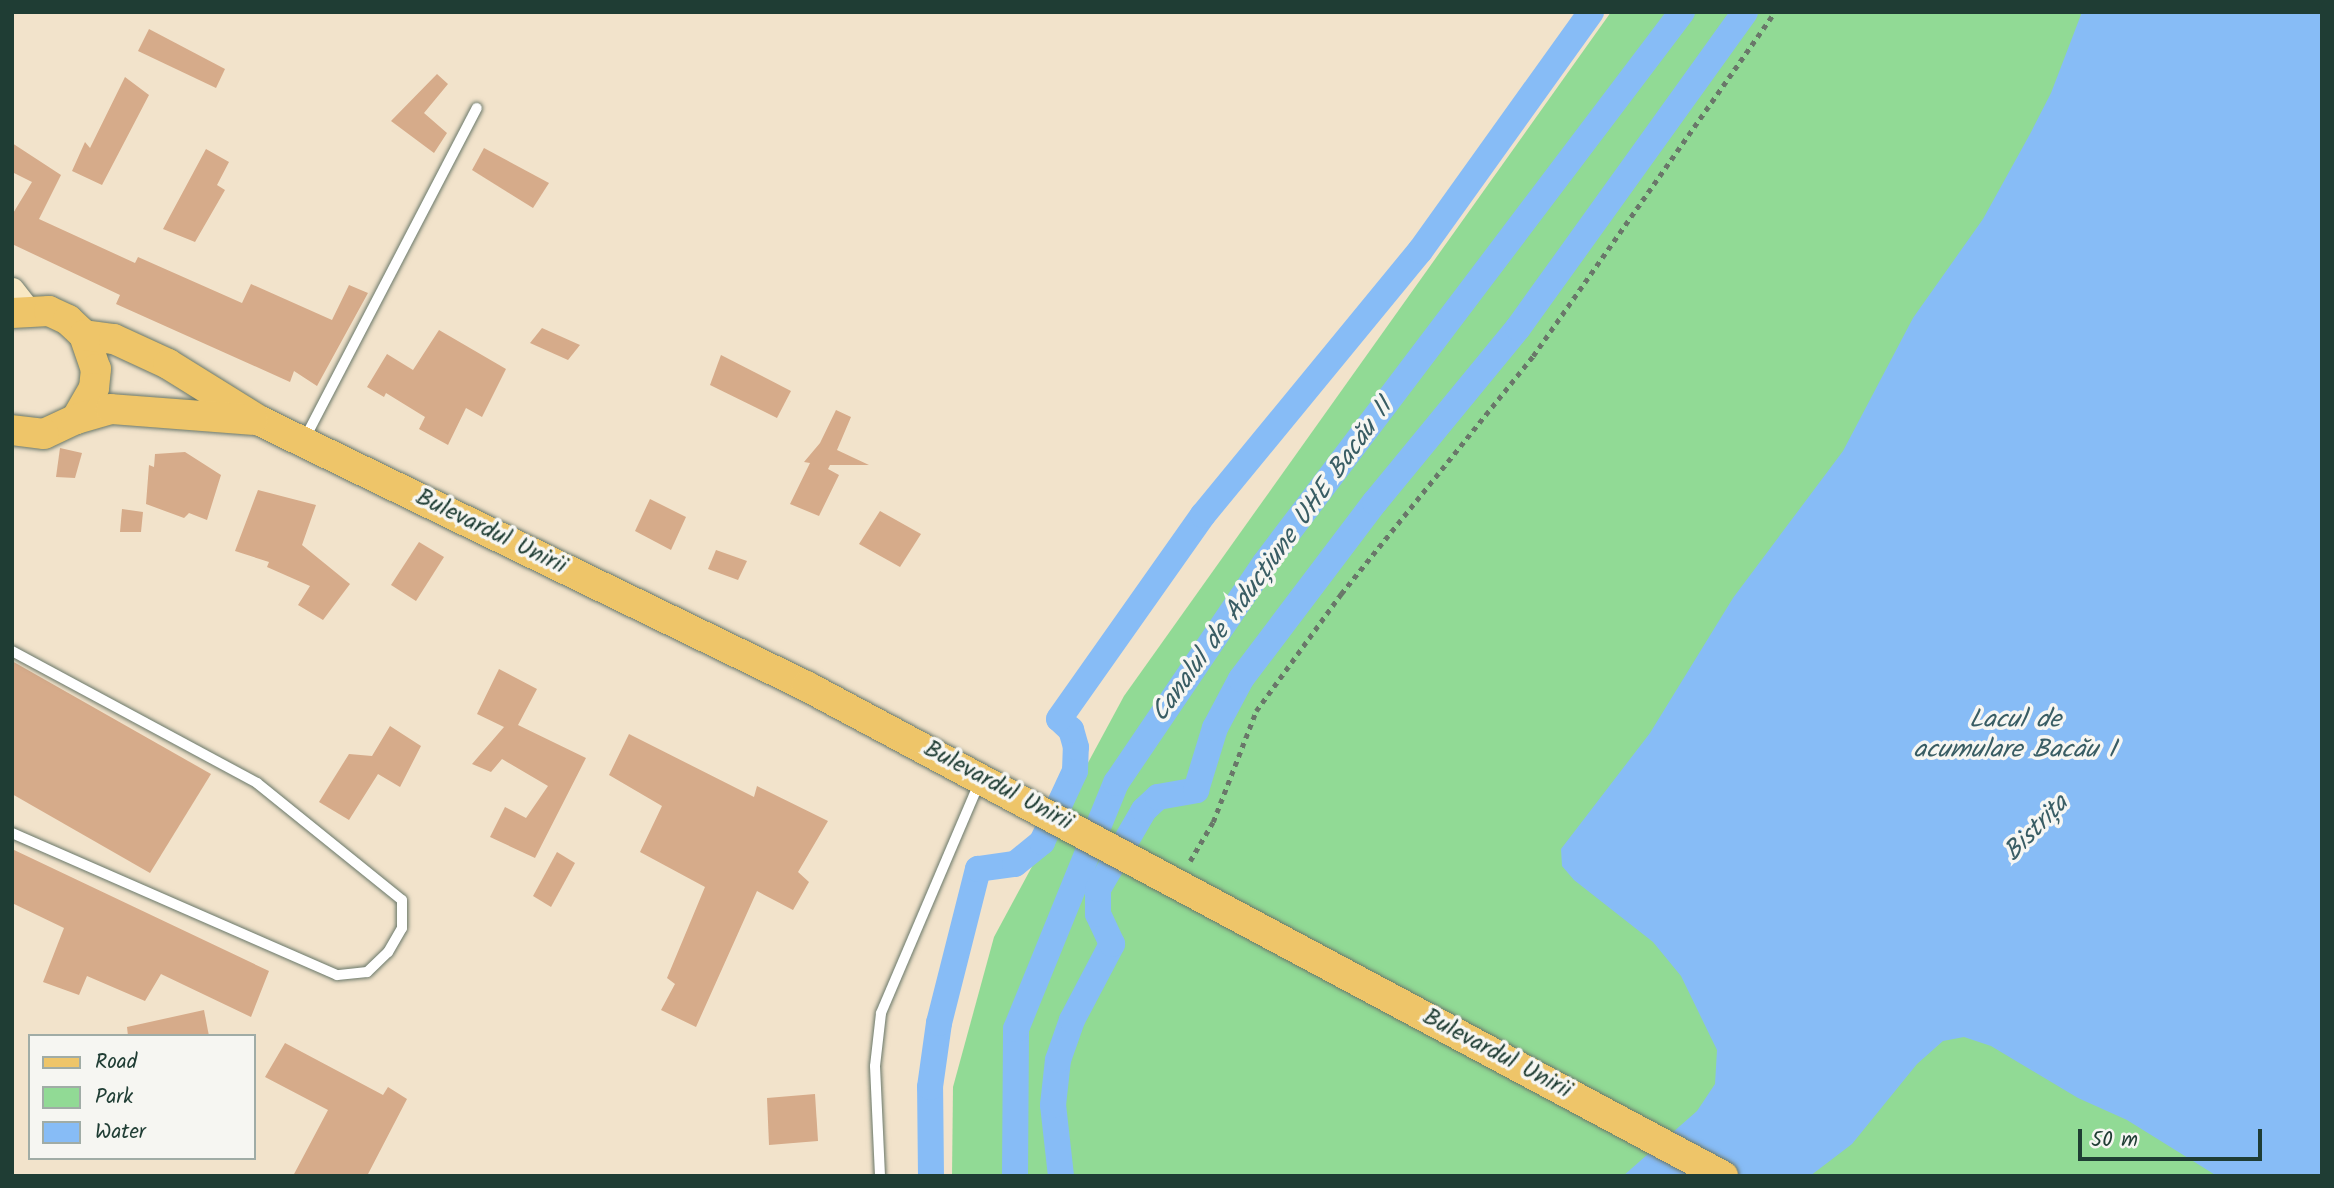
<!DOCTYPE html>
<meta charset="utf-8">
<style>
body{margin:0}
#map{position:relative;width:2334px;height:1188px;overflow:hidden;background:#f2e3cb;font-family:Kalam,sans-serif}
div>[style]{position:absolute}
.green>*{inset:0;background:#91da95}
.water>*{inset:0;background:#87bcf6}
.canal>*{height:26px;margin:-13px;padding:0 13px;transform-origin:13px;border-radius:13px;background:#87bcf6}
.building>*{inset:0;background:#d6ab8a}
.path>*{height:4.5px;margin-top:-2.25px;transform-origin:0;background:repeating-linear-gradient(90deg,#697769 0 5px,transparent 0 10px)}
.roads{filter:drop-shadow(0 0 2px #697769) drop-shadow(0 0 2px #697769)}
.service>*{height:10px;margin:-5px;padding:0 5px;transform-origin:5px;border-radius:5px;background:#fff}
.secondary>*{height:26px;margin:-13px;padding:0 13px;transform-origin:13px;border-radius:13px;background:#f8e8c3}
.primary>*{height:30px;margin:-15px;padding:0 15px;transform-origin:15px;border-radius:15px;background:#eec569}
span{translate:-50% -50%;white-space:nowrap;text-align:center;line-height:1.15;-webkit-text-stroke:7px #f6f6f2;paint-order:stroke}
.street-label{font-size:24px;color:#1f3d34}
.water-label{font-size:26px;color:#395d64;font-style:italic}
.frame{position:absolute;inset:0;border:14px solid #1f3d34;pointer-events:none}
.legend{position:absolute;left:28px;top:1034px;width:228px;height:126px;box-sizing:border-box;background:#f6f6f2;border:2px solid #a0aca6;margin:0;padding:9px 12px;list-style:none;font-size:21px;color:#1f3d34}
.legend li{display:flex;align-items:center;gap:14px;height:35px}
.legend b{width:35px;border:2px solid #a0aca6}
.scale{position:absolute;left:2078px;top:1129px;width:184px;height:32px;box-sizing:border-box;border:4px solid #1f3d34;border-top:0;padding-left:9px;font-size:21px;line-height:24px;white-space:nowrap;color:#1f3d34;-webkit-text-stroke:5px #f6f6f2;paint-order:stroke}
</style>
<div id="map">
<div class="green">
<i style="clip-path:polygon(1611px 12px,2322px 12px,2322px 1176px,952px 1176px,953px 1087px,994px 937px,1124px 696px)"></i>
</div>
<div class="water">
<i style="clip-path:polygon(2082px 12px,2322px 12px,2322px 1176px,2217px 1176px,2127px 1120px,2078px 1098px,1991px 1046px,1964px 1037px,1943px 1041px,1917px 1064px,1852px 1144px,1810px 1176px,1623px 1176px,1697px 1111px,1715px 1084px,1717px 1050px,1681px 976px,1653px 942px,1574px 880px,1562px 866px,1561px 849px,1650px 733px,1733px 598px,1843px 451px,1913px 318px,1983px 219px,2030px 134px,2051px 93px)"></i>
</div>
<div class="canal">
<i style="left:931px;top:1176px;width:89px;rotate:-90.6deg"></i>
<i style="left:930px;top:1087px;width:65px;rotate:-82deg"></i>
<i style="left:939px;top:1023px;width:159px;rotate:-75.8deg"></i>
<i style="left:978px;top:869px;width:37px;rotate:-8deg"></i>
<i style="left:1015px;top:864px;width:35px;rotate:-39deg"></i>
<i style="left:1042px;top:842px;width:78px;rotate:-65.1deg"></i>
<i style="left:1075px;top:771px;width:24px;rotate:-88deg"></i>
<i style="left:1076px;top:747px;width:18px;rotate:-106deg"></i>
<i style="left:1071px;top:730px;width:16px;rotate:-137deg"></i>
<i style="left:1059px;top:719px;width:250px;rotate:-54.8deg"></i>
<i style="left:1203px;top:515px;width:342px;rotate:-50.6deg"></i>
<i style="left:1420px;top:251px;width:294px;rotate:-54.4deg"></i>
<i style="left:1015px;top:1176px;width:147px;rotate:-89.6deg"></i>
<i style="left:1016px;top:1029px;width:266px;rotate:-67.9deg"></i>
<i style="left:1116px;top:783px;width:266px;rotate:-55.9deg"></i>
<i style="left:1265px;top:563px;width:691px;rotate:-52.88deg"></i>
<i style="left:1061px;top:1176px;width:71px;rotate:-96.4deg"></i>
<i style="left:1053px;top:1105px;width:45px;rotate:-83.7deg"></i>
<i style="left:1058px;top:1060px;width:42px;rotate:-70.7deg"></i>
<i style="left:1072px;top:1020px;width:86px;rotate:-62.2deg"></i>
<i style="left:1112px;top:944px;width:33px;rotate:-115deg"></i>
<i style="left:1098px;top:914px;width:25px;rotate:-90deg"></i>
<i style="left:1098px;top:889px;width:91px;rotate:-59.8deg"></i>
<i style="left:1144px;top:810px;width:19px;rotate:-43deg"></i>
<i style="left:1158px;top:797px;width:39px;rotate:-10deg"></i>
<i style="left:1196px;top:790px;width:65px;rotate:-73deg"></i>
<i style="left:1215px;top:728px;width:55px;rotate:-62deg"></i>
<i style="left:1241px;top:679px;width:222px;rotate:-52.9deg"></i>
<i style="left:1375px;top:502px;width:225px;rotate:-50.6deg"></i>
<i style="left:1518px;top:328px;width:389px;rotate:-54.3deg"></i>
</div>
<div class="building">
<i style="clip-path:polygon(149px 29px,225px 69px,216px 88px,138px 51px)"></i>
<i style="clip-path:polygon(437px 74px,448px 84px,424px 113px,447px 133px,434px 153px,391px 121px)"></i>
<i style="clip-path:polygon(125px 77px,149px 95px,102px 185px,72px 171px,85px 142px,90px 148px)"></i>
<i style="clip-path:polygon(12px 143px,61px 175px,39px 219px,135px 263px,138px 257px,242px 303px,251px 284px,332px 320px,349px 285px,368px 293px,317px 386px,294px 371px,290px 382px,116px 304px,120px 295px,12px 244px,12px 215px,32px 182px,12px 172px)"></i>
<i style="clip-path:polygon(484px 148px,549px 183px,533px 208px,472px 170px)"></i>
<i style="clip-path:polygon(206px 149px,229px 162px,217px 185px,225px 190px,195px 242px,163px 229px)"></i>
<i style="clip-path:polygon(542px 328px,580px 345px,568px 360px,530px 343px)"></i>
<i style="clip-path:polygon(439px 330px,506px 369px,482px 417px,466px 408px,448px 445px,419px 429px,425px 417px,386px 393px,384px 397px,367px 387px,387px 354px,413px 370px)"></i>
<i style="clip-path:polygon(721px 355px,791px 391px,777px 418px,710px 385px)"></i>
<i style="clip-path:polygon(836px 410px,851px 417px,837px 450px,869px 465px,830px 465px,828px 469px,839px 475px,819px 516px,790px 504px,810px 463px,804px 462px,820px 443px)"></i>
<i style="clip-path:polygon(60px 448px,82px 453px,75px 478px,56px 477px)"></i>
<i style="clip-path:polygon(185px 452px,221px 475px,207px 520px,189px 513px,184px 518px,146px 504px,149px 465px,154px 467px,155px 454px)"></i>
<i style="clip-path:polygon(258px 490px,316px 505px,302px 545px,350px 584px,323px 620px,298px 605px,310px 586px,267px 567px,269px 562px,235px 551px)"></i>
<i style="clip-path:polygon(650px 499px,686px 517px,671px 550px,635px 531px)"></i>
<i style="clip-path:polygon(122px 509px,143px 512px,141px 532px,120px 532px)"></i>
<i style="clip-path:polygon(880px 511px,921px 534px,900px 567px,859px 544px)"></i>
<i style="clip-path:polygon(419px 542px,444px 557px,416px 601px,391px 585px)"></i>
<i style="clip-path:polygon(716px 550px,747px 561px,738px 580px,708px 569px)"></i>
<i style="clip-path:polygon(12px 661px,211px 774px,150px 873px,12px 794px)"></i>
<i style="clip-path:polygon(499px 669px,537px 689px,518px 725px,586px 758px,535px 858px,490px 837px,505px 807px,526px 818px,548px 786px,502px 759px,491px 772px,472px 764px,504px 727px,477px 714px)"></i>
<i style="clip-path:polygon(390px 726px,421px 746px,400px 787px,378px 774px,349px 820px,319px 802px,349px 754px,372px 756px)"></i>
<i style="clip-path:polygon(629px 734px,754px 797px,757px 786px,828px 821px,798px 872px,809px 882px,793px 910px,757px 891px,696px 1027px,661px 1010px,675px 984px,667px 978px,705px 887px,640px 852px,662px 806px,609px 775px)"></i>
<i style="clip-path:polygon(12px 849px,269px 971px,251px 1017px,161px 974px,145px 1001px,87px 976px,79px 995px,43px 982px,64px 928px,12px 903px)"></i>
<i style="clip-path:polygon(557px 852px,575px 863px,551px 907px,533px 896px)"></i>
<i style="clip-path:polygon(204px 1010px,209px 1036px,128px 1036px,127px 1027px)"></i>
<i style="clip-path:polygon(285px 1043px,383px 1095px,388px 1087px,407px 1099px,367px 1176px,293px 1176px,328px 1110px,265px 1077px)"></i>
<i style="clip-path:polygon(815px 1094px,818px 1141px,769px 1145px,767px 1098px)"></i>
</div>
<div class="path">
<i style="left:1190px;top:861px;width:45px;rotate:-59.5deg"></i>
<i style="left:1213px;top:822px;width:119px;rotate:-68.8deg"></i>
<i style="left:1256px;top:711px;width:145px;rotate:-54deg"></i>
<i style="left:1341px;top:594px;width:306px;rotate:-51.1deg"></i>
<i style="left:1533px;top:356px;width:421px;rotate:-54.9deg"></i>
</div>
<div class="roads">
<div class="service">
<i style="left:305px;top:438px;width:372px;rotate:-62.5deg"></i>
<i style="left:12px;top:651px;width:278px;rotate:28.3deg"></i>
<i style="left:257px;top:783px;width:186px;rotate:38.9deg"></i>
<i style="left:402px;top:900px;width:28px;rotate:90deg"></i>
<i style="left:402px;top:928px;width:28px;rotate:120deg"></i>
<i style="left:388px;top:952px;width:29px;rotate:136deg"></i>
<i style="left:367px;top:972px;width:30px;rotate:174deg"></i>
<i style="left:337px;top:975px;width:355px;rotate:-156.4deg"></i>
<i style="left:880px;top:1176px;width:110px;rotate:-92.6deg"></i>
<i style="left:875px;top:1066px;width:53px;rotate:-83.5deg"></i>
<i style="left:881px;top:1013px;width:252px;rotate:-66.9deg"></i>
</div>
<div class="secondary">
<i style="left:12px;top:291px;width:24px;rotate:52deg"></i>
</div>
<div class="primary">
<i style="left:12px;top:313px;width:37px;rotate:-3deg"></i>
<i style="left:49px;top:311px;width:21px;rotate:25deg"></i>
<i style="left:68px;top:320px;width:22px;rotate:43deg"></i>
<i style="left:84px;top:335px;width:36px;rotate:71deg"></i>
<i style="left:96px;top:369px;width:19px;rotate:96deg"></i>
<i style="left:94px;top:388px;width:36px;rotate:120deg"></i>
<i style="left:76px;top:419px;width:35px;rotate:155deg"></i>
<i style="left:44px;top:434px;width:32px;rotate:-173deg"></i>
<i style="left:84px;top:335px;width:30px;rotate:8deg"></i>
<i style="left:114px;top:339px;width:60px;rotate:24.8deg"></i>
<i style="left:168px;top:364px;width:108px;rotate:31.8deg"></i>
<i style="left:260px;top:421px;width:607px;rotate:25.89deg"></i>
<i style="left:806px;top:686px;width:1040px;rotate:28.12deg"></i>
<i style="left:76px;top:419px;width:36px;rotate:-16deg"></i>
<i style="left:111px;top:409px;width:142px;rotate:4.4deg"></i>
</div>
</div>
<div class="street-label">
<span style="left:491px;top:532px;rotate:26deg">Bulevardul Unirii</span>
<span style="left:998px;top:786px;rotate:28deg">Bulevardul Unirii</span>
<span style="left:1497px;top:1054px;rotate:28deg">Bulevardul Unirii</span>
</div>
<div class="water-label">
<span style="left:1273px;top:561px;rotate:-54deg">Canalul de Aducțiune UHE Bacău II</span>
<span style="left:2015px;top:736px">Lacul de<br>acumulare Bacău I</span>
<span style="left:2037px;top:829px;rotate:-46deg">Bistrița</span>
</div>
<div class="frame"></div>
<ul class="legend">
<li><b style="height:9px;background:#eec569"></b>Road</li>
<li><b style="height:19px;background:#91da95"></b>Park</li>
<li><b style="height:19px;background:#87bcf6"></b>Water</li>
</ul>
<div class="scale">50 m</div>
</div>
